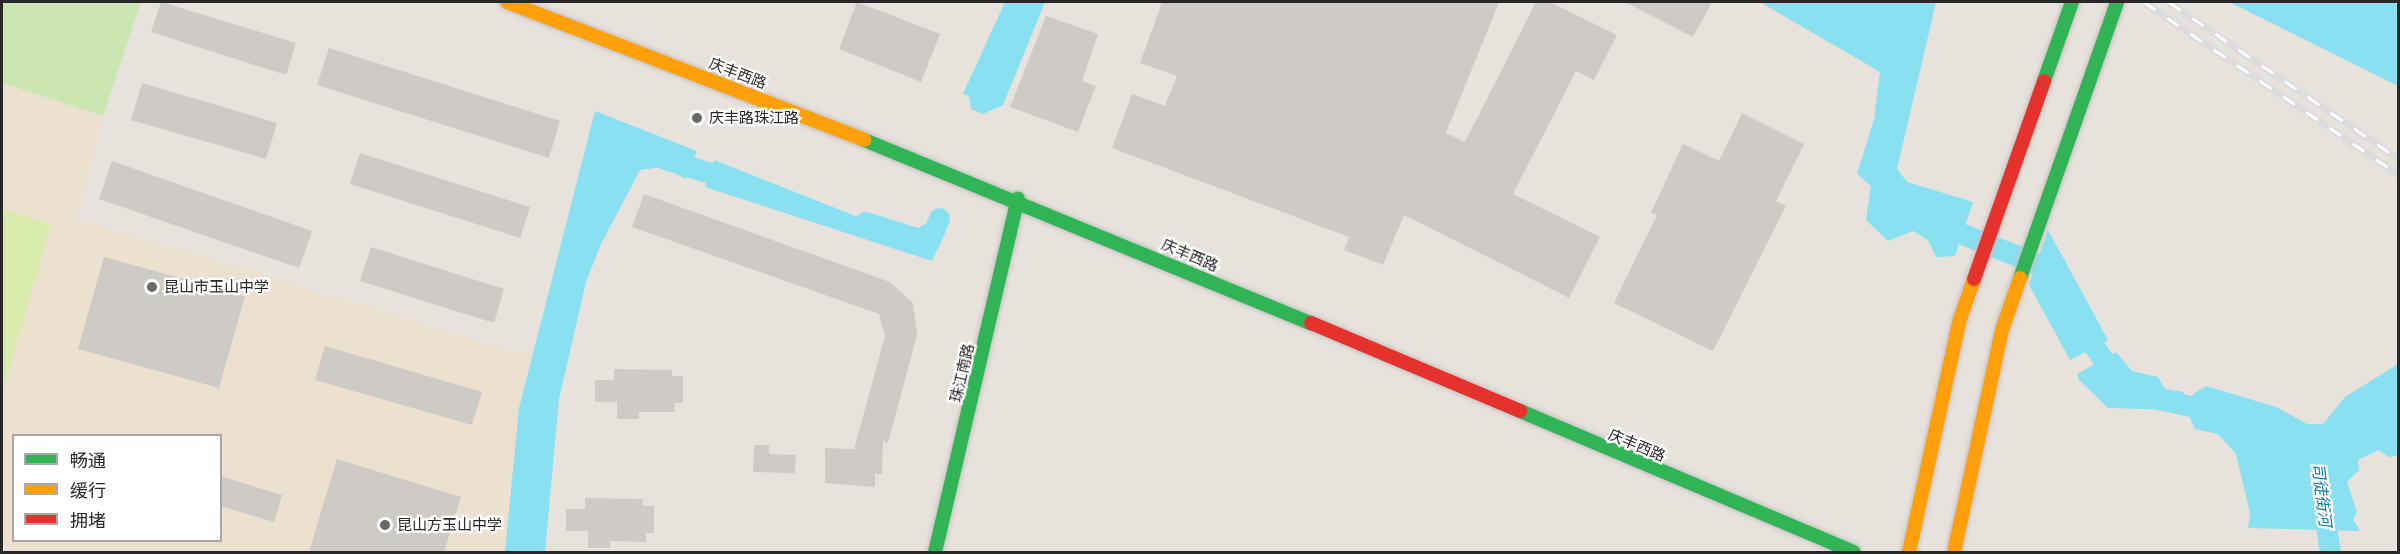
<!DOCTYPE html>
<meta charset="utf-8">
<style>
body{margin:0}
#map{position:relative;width:2400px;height:554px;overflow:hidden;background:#e8e2dc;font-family:"Golos Text","Noto Sans SC",sans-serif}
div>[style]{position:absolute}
.education>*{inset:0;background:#ece0cf}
.green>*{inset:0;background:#cce6b1}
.pitch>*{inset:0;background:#daebae}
.water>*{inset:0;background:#88e0f1}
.canal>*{height:21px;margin:-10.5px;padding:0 10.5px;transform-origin:10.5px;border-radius:10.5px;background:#88e0f1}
.building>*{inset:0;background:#cecac6}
.roads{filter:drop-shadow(0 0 2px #c4c2c3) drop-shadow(0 0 2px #c4c2c3)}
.fast>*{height:14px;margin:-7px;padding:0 7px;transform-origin:7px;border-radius:7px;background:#30b455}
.slow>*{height:14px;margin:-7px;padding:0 7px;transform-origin:7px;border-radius:7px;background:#ff9f0a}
.jam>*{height:14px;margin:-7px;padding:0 7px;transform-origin:7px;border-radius:7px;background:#e5322d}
.rail>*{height:7px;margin-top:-3.5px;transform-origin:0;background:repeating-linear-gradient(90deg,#fff 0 14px,#dcdcde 0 28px);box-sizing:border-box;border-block:2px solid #dcdcde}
.dots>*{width:16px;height:16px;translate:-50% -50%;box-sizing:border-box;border:3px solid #fff;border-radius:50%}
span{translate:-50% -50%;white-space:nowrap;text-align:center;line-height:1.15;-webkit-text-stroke:4.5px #fff;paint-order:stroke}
.street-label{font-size:15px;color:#282828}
.poi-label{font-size:15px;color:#282828}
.left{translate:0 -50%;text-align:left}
.water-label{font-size:16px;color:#007aa4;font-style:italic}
.frame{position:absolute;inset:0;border:3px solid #282828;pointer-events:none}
.legend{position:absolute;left:12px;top:434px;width:210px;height:108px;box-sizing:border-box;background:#fff;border:2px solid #a9a9a9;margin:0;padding:8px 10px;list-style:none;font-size:18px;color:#282828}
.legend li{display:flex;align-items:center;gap:12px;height:30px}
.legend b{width:30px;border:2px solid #a9a9a9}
</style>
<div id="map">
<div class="education">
<i style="clip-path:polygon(evenodd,2px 83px,103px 116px,76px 218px,530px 356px,519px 408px,505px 552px,2px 552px,2px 83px,14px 436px,220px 436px,220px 540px,14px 540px,14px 436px)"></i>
</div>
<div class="green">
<i style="clip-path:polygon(2px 2px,141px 2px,103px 116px,2px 83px)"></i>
</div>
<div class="pitch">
<i style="clip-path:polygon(2px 209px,51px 224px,2px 394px)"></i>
</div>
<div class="water">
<i style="clip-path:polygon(1005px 2px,1045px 2px,1003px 105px,983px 114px,971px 109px,969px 96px,963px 94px)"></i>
<i style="clip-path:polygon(1760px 2px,1936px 2px,1897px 169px,1907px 182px,1973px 202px,1955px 256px,1936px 257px,1928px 240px,1913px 231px,1888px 241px,1866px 220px,1871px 186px,1857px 174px,1874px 119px,1880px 72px)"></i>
<i style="clip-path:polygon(2229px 2px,2393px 2px,2398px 5px,2398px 86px)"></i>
<i style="clip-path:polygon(595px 111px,697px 151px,686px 179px,662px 167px,640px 170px,601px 244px,586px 282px,559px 399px,545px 552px,505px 552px,519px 408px)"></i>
<i style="clip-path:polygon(714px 160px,906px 236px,924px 224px,944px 233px,932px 261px,705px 187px)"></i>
<i style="clip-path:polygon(2048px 230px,2108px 340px,2070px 360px,2029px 285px)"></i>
<i style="clip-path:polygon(2116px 352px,2132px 371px,2158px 377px,2165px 389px,2184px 392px,2180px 410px,2108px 408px,2080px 381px,2077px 374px)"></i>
<i style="clip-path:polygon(2398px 364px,2398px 455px,2389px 457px,2378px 450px,2358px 460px,2359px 470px,2347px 482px,2357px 512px,2353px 520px,2360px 531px,2248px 528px,2250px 513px,2236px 454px,2218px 434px,2195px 429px,2188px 413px,2193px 394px,2206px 386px,2276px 407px,2307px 424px,2323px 424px,2345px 397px)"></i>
</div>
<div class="canal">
<i style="left:665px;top:159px;width:74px;rotate:17.2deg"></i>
<i style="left:865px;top:222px;width:67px;rotate:17.4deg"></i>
<i style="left:929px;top:242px;width:26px;rotate:-67deg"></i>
<i style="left:1935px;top:223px;width:113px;rotate:21.8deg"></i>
<i style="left:2079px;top:324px;width:71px;rotate:55.9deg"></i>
<i style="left:2154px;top:398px;width:65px;rotate:12.5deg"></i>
<i style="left:2322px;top:500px;width:53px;rotate:81.3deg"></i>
</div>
<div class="building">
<i style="clip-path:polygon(161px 2px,296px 43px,286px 75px,151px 32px)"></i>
<i style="clip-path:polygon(857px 2px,940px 34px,921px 82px,839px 49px)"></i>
<i style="clip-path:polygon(1162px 2px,1499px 2px,1446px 133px,1465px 142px,1536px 2px,1550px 2px,1617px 35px,1594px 80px,1576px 71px,1513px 194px,1600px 237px,1569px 298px,1404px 215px,1383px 265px,1344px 250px,1349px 237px,1112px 148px,1132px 94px,1165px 106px,1177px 76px,1140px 63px)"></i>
<i style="clip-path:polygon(1625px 2px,1712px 2px,1693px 37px)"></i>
<i style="clip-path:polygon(1046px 16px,1098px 34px,1082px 81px,1096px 86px,1078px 132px,1010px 107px)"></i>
<i style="clip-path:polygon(329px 48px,560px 121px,549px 158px,317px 85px)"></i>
<i style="clip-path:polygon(142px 83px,277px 123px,266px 159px,131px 120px)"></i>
<i style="clip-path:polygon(1742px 113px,1804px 144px,1776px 201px,1786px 206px,1713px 351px,1614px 303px,1657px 215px,1651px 213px,1683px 144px,1719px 161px)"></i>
<i style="clip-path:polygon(360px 153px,530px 207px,520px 238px,350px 184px)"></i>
<i style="clip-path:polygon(112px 161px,312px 231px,299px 268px,99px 199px)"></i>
<i style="clip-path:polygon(644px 194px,890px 282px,913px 303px,917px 335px,888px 443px,883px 441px,882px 474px,875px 474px,875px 487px,825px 483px,825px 448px,854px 449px,885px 336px,879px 314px,632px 227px)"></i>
<i style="clip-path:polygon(371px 247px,504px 289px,494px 323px,360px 281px)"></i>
<i style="clip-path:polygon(104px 257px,245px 296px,219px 388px,78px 349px)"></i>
<i style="clip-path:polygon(325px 346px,482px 392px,472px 425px,315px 380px)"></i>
<i style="clip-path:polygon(614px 369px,672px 370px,672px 376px,683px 376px,683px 403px,675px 403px,675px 412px,639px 412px,639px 419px,617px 419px,617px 402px,595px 402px,595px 380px,614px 380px)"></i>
<i style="clip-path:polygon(754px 445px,769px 445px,769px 454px,796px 455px,795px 473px,753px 472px)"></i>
<i style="clip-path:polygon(337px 459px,461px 497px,444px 552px,309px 552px)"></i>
<i style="clip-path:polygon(220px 476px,282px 495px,274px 522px,220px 506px)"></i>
<i style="clip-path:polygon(585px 498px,643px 499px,643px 506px,654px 506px,654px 533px,646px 533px,646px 542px,610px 541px,610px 548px,588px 548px,588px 531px,566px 531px,566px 509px,585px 509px)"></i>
</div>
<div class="roads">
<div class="fast">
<i style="left:2044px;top:81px;width:84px;rotate:-70.5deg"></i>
<i style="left:864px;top:140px;width:483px;rotate:22.3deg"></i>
<i style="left:2020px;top:278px;width:293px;rotate:-70.6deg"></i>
<i style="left:1520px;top:411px;width:362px;rotate:22.9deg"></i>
<i style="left:935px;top:552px;width:363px;rotate:-76.8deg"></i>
</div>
<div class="slow">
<i style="left:507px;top:2px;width:383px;rotate:21.1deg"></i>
<i style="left:1909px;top:552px;width:239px;rotate:-77.7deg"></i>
<i style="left:1960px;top:319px;width:42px;rotate:-70.7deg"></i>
<i style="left:1954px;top:552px;width:227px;rotate:-77.8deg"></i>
<i style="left:2002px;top:330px;width:55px;rotate:-70.9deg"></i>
</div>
<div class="jam">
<i style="left:1974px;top:279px;width:210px;rotate:-70.5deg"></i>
<i style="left:1311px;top:323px;width:227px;rotate:22.8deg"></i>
</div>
</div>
<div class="rail">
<i style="left:2144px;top:2px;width:307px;rotate:34.1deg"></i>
<i style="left:2169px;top:2px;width:277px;rotate:34.3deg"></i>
</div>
<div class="dots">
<i style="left:697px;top:118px;background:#6b6967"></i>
<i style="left:152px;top:287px;background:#6b6967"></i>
<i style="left:385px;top:525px;background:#6b6967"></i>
</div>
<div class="street-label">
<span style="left:738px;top:73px;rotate:21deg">庆丰西路</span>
<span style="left:1190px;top:255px;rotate:23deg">庆丰西路</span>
<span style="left:962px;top:373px;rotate:-77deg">珠江南路</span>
<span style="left:1637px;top:445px;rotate:23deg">庆丰西路</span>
</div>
<div class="poi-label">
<span class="left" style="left:709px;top:118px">庆丰路珠江路</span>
<span class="left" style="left:164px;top:287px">昆山市玉山中学</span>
<span class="left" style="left:397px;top:525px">昆山方玉山中学</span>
</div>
<div class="water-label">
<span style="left:2322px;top:495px;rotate:83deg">司徒街河</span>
</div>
<div class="frame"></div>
<ul class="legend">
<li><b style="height:8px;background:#30b455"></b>畅通</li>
<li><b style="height:8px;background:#ff9f0a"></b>缓行</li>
<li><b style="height:8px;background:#e5322d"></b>拥堵</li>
</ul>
</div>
